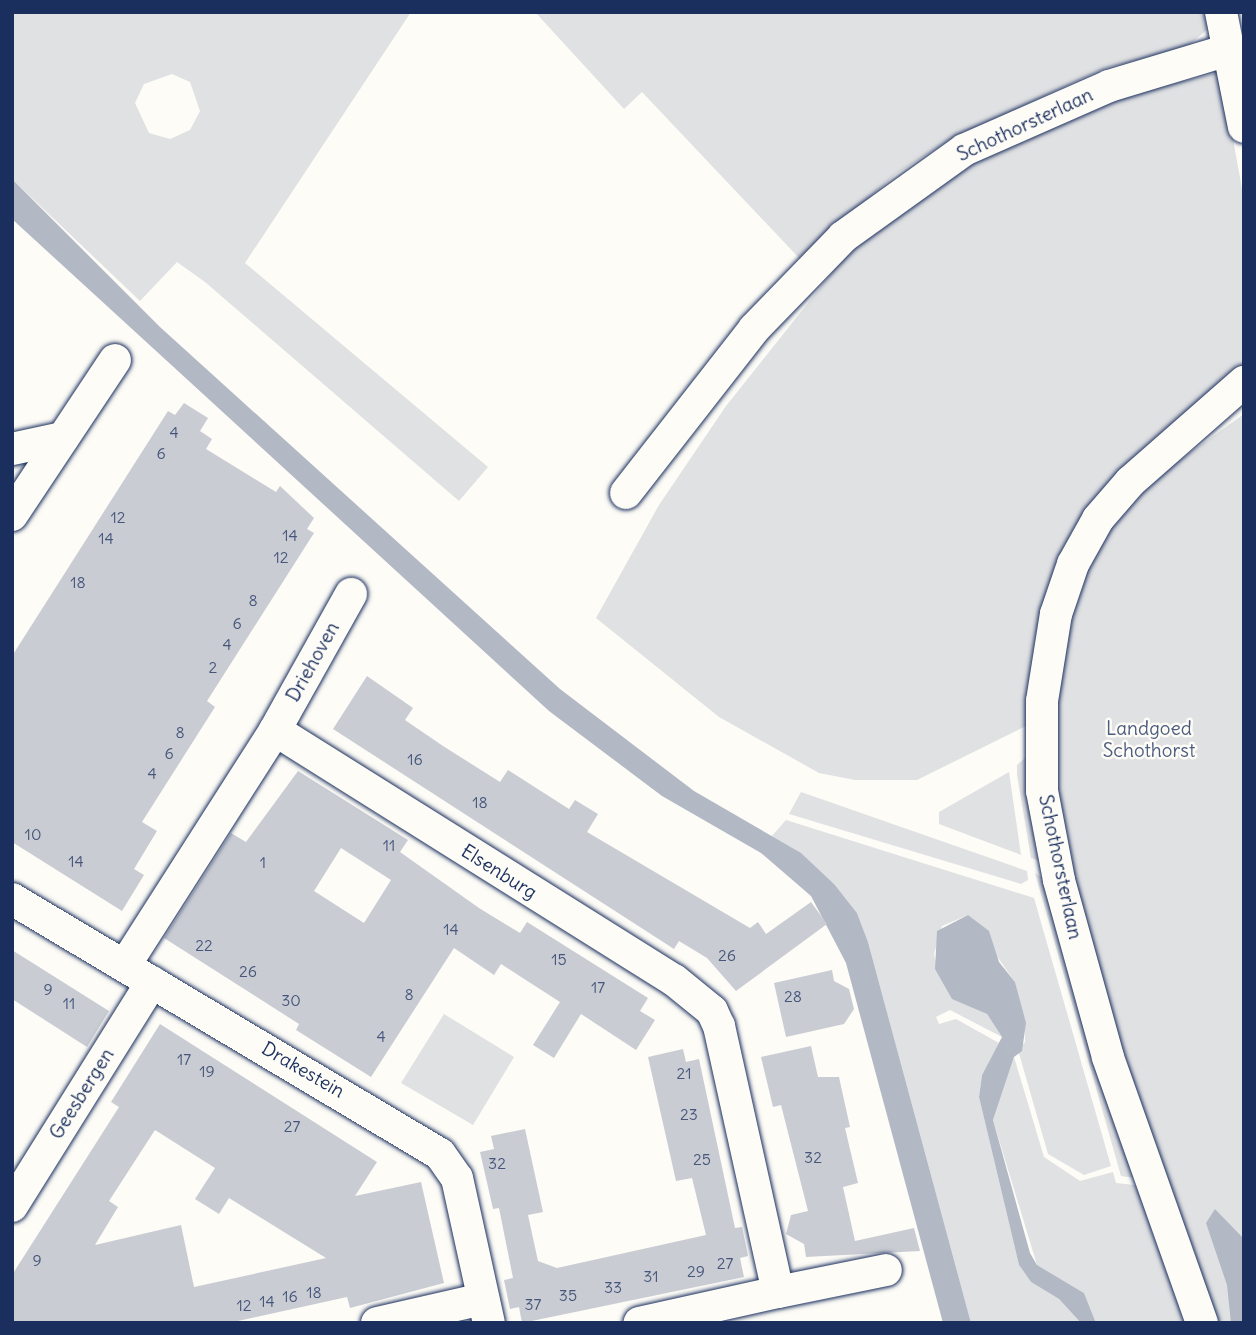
<!DOCTYPE html>
<style>
body{margin:0}
#map{position:relative;width:1256px;height:1335px;overflow:hidden;background:#fdfcf7;font-family:Delius,sans-serif}
div>[style]{position:absolute}
.green>*{inset:0;background:#e0e1e3}
.water>*{inset:0;background:#b3b8c5}
.building>*{inset:0;background:#c9ccd3}
.roads{filter:drop-shadow(0 0 2px #1b2f5e) drop-shadow(0 0 2px #1b2f5e)}
.minor>*{height:32px;margin:-16px;padding:0 16px;transform-origin:16px;border-radius:16px;background:#fdfcf7}
span{translate:-50% -50%;white-space:nowrap;text-align:center;line-height:1.15;-webkit-text-stroke:5px #fdfcf7;paint-order:stroke}
.number-label{font-size:16px;color:#46567b}
.number-label span{-webkit-text-stroke-width:0}
.street-label{font-size:19px;color:#1b2f5e}
.park-label{font-size:19px;color:#4c5c7f}
.frame{position:absolute;inset:0;border:14px solid #1b2f5e;pointer-events:none}
</style>
<div id="map">
<div class="green">
<i style="clip-path:polygon(evenodd,12px 12px,411px 12px,245px 263px,488px 467px,459px 501px,205px 282px,177px 262px,140px 301px,12px 179px,12px 12px,172px 74px,190px 82px,200px 111px,190px 130px,170px 139px,149px 133px,135px 103px,144px 84px,172px 74px)"></i>
<i style="clip-path:polygon(535px 12px,1209px 12px,1212px 25px,1186px 48px,1105px 68px,951px 139px,896px 174px,800px 259px,642px 92px,624px 109px)"></i>
<i style="clip-path:polygon(1221px 72px,1244px 200px,1244px 363px,1222px 391px,1130px 464px,1035px 654px,1026px 726px,917px 780px,855px 780px,819px 773px,719px 717px,596px 618px,659px 505px,726px 406px,847px 254px,974px 163px,1039px 130px,1120px 97px)"></i>
<i style="clip-path:polygon(1244px 414px,1244px 1323px,1210px 1323px,1111px 1044px,1053px 790px,1055px 699px,1077px 591px,1100px 538px,1145px 485px)"></i>
<i style="clip-path:polygon(1033px 751px,1046px 863px,1031px 858px,1017px 775px,1017px 765px)"></i>
<i style="clip-path:polygon(1009px 772px,1021px 855px,939px 824px,939px 812px)"></i>
<i style="clip-path:polygon(801px 792px,1027px 871px,1028px 880px,1021px 884px,789px 814px)"></i>
<i style="clip-path:polygon(786px 820px,1034px 898px,1111px 1166px,1084px 1175px,1048px 1154px,1018px 1050px,1025px 1042px,1025px 1028px,1015px 982px,968px 915px,942px 926px,934px 954px,937px 968px,952px 998px,987px 1014px,1002px 1037px,950px 1010px,936px 1017px,939px 1024px,956px 1019px,999px 1043px,982px 1075px,979px 1097px,1019px 1265px,1031px 1282px,1059px 1299px,1081px 1323px,971px 1323px,868px 942px,857px 913px,835px 885px,770px 838px)"></i>
<i style="clip-path:polygon(1035px 873px,1043px 878px,1142px 1179px,1121px 1176px)"></i>
<i style="clip-path:polygon(444px 1014px,514px 1057px,473px 1125px,401px 1083px)"></i>
<i style="clip-path:polygon(1014px 1057px,1044px 1157px,1080px 1181px,1113px 1172px,1116px 1183px,1144px 1186px,1192px 1323px,1096px 1323px,1084px 1293px,1037px 1265px,993px 1120px)"></i>
</div>
<div class="water">
<i style="clip-path:polygon(12px 179px,160px 327px,560px 689px,694px 791px,801px 853px,835px 885px,857px 913px,868px 942px,971px 1323px,943px 1323px,846px 963px,811px 896px,761px 853px,662px 796px,549px 711px,12px 219px)"></i>
<i style="clip-path:polygon(968px 915px,989px 931px,999px 962px,1015px 982px,1026px 1023px,1022px 1051px,1014px 1057px,993px 1120px,1030px 1253px,1037px 1265px,1084px 1293px,1096px 1323px,1081px 1323px,1059px 1299px,1031px 1282px,1019px 1265px,979px 1097px,982px 1075px,1002px 1037px,987px 1014px,952px 999px,935px 969px,937px 931px)"></i>
<i style="clip-path:polygon(1215px 1209px,1244px 1239px,1244px 1323px,1231px 1323px,1227px 1285px,1206px 1223px)"></i>
</div>
<div class="building">
<i style="clip-path:polygon(184px 403px,208px 418px,200px 431px,212px 439px,206px 449px,276px 492px,280px 486px,314px 518px,307px 529px,314px 533px,207px 701px,215px 707px,142px 822px,157px 831px,134px 869px,144px 875px,122px 911px,12px 842px,12px 656px,168px 411px,175px 415px)"></i>
<i style="clip-path:polygon(367px 676px,413px 708px,405px 720px,443px 746px,500px 782px,508px 770px,569px 809px,575px 800px,598px 814px,587px 832px,750px 928px,758px 922px,766px 934px,811px 902px,827px 924px,736px 991px,707px 958px,679px 941px,674px 949px,333px 729px)"></i>
<i style="clip-path:polygon(evenodd,298px 771px,408px 840px,400px 852px,479px 908px,520px 933px,527px 922px,648px 998px,640px 1011px,655px 1020px,636px 1050px,581px 1014px,554px 1058px,533px 1045px,560px 1002px,501px 964px,494px 975px,454px 948px,371px 1077px,296px 1030px,299px 1024px,164px 938px,231px 833px,246px 842px,298px 771px,341px 848px,391px 880px,364px 923px,314px 891px,341px 848px)"></i>
<i style="clip-path:polygon(12px 950px,109px 1011px,87px 1047px,12px 999px)"></i>
<i style="clip-path:polygon(832px 970px,834px 981px,849px 989px,854px 1009px,844px 1024px,786px 1037px,774px 983px)"></i>
<i style="clip-path:polygon(evenodd,160px 1024px,377px 1162px,355px 1196px,421px 1182px,444px 1283px,350px 1308px,347px 1297px,229px 1323px,12px 1323px,12px 1275px,119px 1107px,111px 1102px,160px 1024px,155px 1130px,215px 1168px,195px 1199px,219px 1214px,229px 1198px,326px 1258px,194px 1287px,181px 1225px,95px 1245px,118px 1207px,109px 1201px,155px 1130px)"></i>
<i style="clip-path:polygon(811px 1046px,818px 1077px,839px 1077px,850px 1127px,845px 1128px,858px 1183px,843px 1187px,855px 1241px,914px 1228px,920px 1251px,806px 1257px,804px 1244px,786px 1234px,791px 1215px,808px 1211px,781px 1105px,773px 1107px,761px 1057px)"></i>
<i style="clip-path:polygon(683px 1049px,686px 1062px,699px 1059px,735px 1228px,742px 1227px,748px 1256px,740px 1258px,744px 1277px,522px 1323px,519px 1307px,510px 1309px,504px 1280px,513px 1278px,499px 1208px,493px 1209px,480px 1152px,494px 1149px,491px 1136px,525px 1129px,543px 1212px,528px 1215px,538px 1261px,557px 1268px,706px 1235px,692px 1178px,676px 1181px,648px 1057px)"></i>
</div>
<div class="roads">
<div class="minor">
<i style="left:1221px;top:12px;width:117px;rotate:78.7deg"></i>
<i style="left:12px;top:449px;width:52px;rotate:-12.2deg"></i>
<i style="left:626px;top:493px;width:208px;rotate:-52deg"></i>
<i style="left:754px;top:329px;width:128px;rotate:-45.9deg"></i>
<i style="left:843px;top:237px;width:149px;rotate:-35.7deg"></i>
<i style="left:964px;top:150px;width:158px;rotate:-23.8deg"></i>
<i style="left:1109px;top:86px;width:124px;rotate:-16.8deg"></i>
<i style="left:12px;top:515px;width:186px;rotate:-56.4deg"></i>
<i style="left:275px;top:730px;width:156px;rotate:-60.8deg"></i>
<i style="left:12px;top:899px;width:498px;rotate:30.8deg"></i>
<i style="left:440px;top:1154px;width:29px;rotate:55deg"></i>
<i style="left:457px;top:1178px;width:148px;rotate:77.6deg"></i>
<i style="left:125px;top:965px;width:279px;rotate:-57.4deg"></i>
<i style="left:275px;top:730px;width:471px;rotate:32.1deg"></i>
<i style="left:674px;top:980px;width:49px;rotate:39.2deg"></i>
<i style="left:712px;top:1011px;width:17px;rotate:65deg"></i>
<i style="left:719px;top:1026px;width:272px;rotate:77.5deg"></i>
<i style="left:778px;top:1292px;width:142px;rotate:167.4deg"></i>
<i style="left:12px;top:1206px;width:264px;rotate:-58deg"></i>
<i style="left:778px;top:1292px;width:110px;rotate:-11.5deg"></i>
<i style="left:377px;top:1323px;width:109px;rotate:-12.8deg"></i>
<i style="left:1202px;top:1323px;width:282px;rotate:-109.5deg"></i>
<i style="left:1108px;top:1057px;width:184px;rotate:-105.5deg"></i>
<i style="left:1059px;top:880px;width:91px;rotate:-100.8deg"></i>
<i style="left:1042px;top:791px;width:90px;rotate:-90deg"></i>
<i style="left:1042px;top:701px;width:88px;rotate:-80.9deg"></i>
<i style="left:1056px;top:614px;width:53px;rotate:-71.2deg"></i>
<i style="left:1073px;top:564px;width:51px;rotate:-60.9deg"></i>
<i style="left:1098px;top:519px;width:49px;rotate:-49.1deg"></i>
<i style="left:1130px;top:482px;width:152px;rotate:-41.3deg"></i>
</div>
</div>
<div class="number-label">
<span style="left:174px;top:432px">4</span>
<span style="left:161px;top:453px">6</span>
<span style="left:118px;top:517px">12</span>
<span style="left:290px;top:535px">14</span>
<span style="left:106px;top:538px">14</span>
<span style="left:281px;top:557px">12</span>
<span style="left:78px;top:582px">18</span>
<span style="left:253px;top:600px">8</span>
<span style="left:237px;top:623px">6</span>
<span style="left:227px;top:644px">4</span>
<span style="left:213px;top:667px">2</span>
<span style="left:180px;top:732px">8</span>
<span style="left:169px;top:753px">6</span>
<span style="left:415px;top:759px">16</span>
<span style="left:152px;top:773px">4</span>
<span style="left:480px;top:802px">18</span>
<span style="left:33px;top:834px">10</span>
<span style="left:389px;top:845px">11</span>
<span style="left:76px;top:861px">14</span>
<span style="left:263px;top:862px">1</span>
<span style="left:451px;top:929px">14</span>
<span style="left:204px;top:945px">22</span>
<span style="left:727px;top:955px">26</span>
<span style="left:559px;top:959px">15</span>
<span style="left:248px;top:971px">26</span>
<span style="left:598px;top:987px">17</span>
<span style="left:48px;top:989px">9</span>
<span style="left:409px;top:994px">8</span>
<span style="left:793px;top:996px">28</span>
<span style="left:291px;top:1000px">30</span>
<span style="left:69px;top:1003px">11</span>
<span style="left:381px;top:1036px">4</span>
<span style="left:184px;top:1059px">17</span>
<span style="left:207px;top:1071px">19</span>
<span style="left:684px;top:1073px">21</span>
<span style="left:689px;top:1114px">23</span>
<span style="left:292px;top:1126px">27</span>
<span style="left:813px;top:1157px">32</span>
<span style="left:702px;top:1159px">25</span>
<span style="left:497px;top:1163px">32</span>
<span style="left:37px;top:1260px">9</span>
<span style="left:725px;top:1263px">27</span>
<span style="left:696px;top:1271px">29</span>
<span style="left:651px;top:1276px">31</span>
<span style="left:613px;top:1287px">33</span>
<span style="left:314px;top:1292px">18</span>
<span style="left:568px;top:1295px">35</span>
<span style="left:290px;top:1296px">16</span>
<span style="left:267px;top:1301px">14</span>
<span style="left:533px;top:1304px">37</span>
<span style="left:244px;top:1305px">12</span>
</div>
<div class="street-label">
<span style="left:1025px;top:125px;rotate:-25deg">Schothorsterlaan</span>
<span style="left:313px;top:662px;rotate:-61deg">Driehoven</span>
<span style="left:1060px;top:867px;rotate:78deg">Schothorsterlaan</span>
<span style="left:499px;top:872px;rotate:32deg">Elsenburg</span>
<span style="left:303px;top:1070px;rotate:30deg">Drakestein</span>
<span style="left:82px;top:1094px;rotate:-58deg">Geesbergen</span>
</div>
<div class="park-label">
<span style="left:1149px;top:740px">Landgoed<br>Schothorst</span>
</div>
<div class="frame"></div>
</div>
